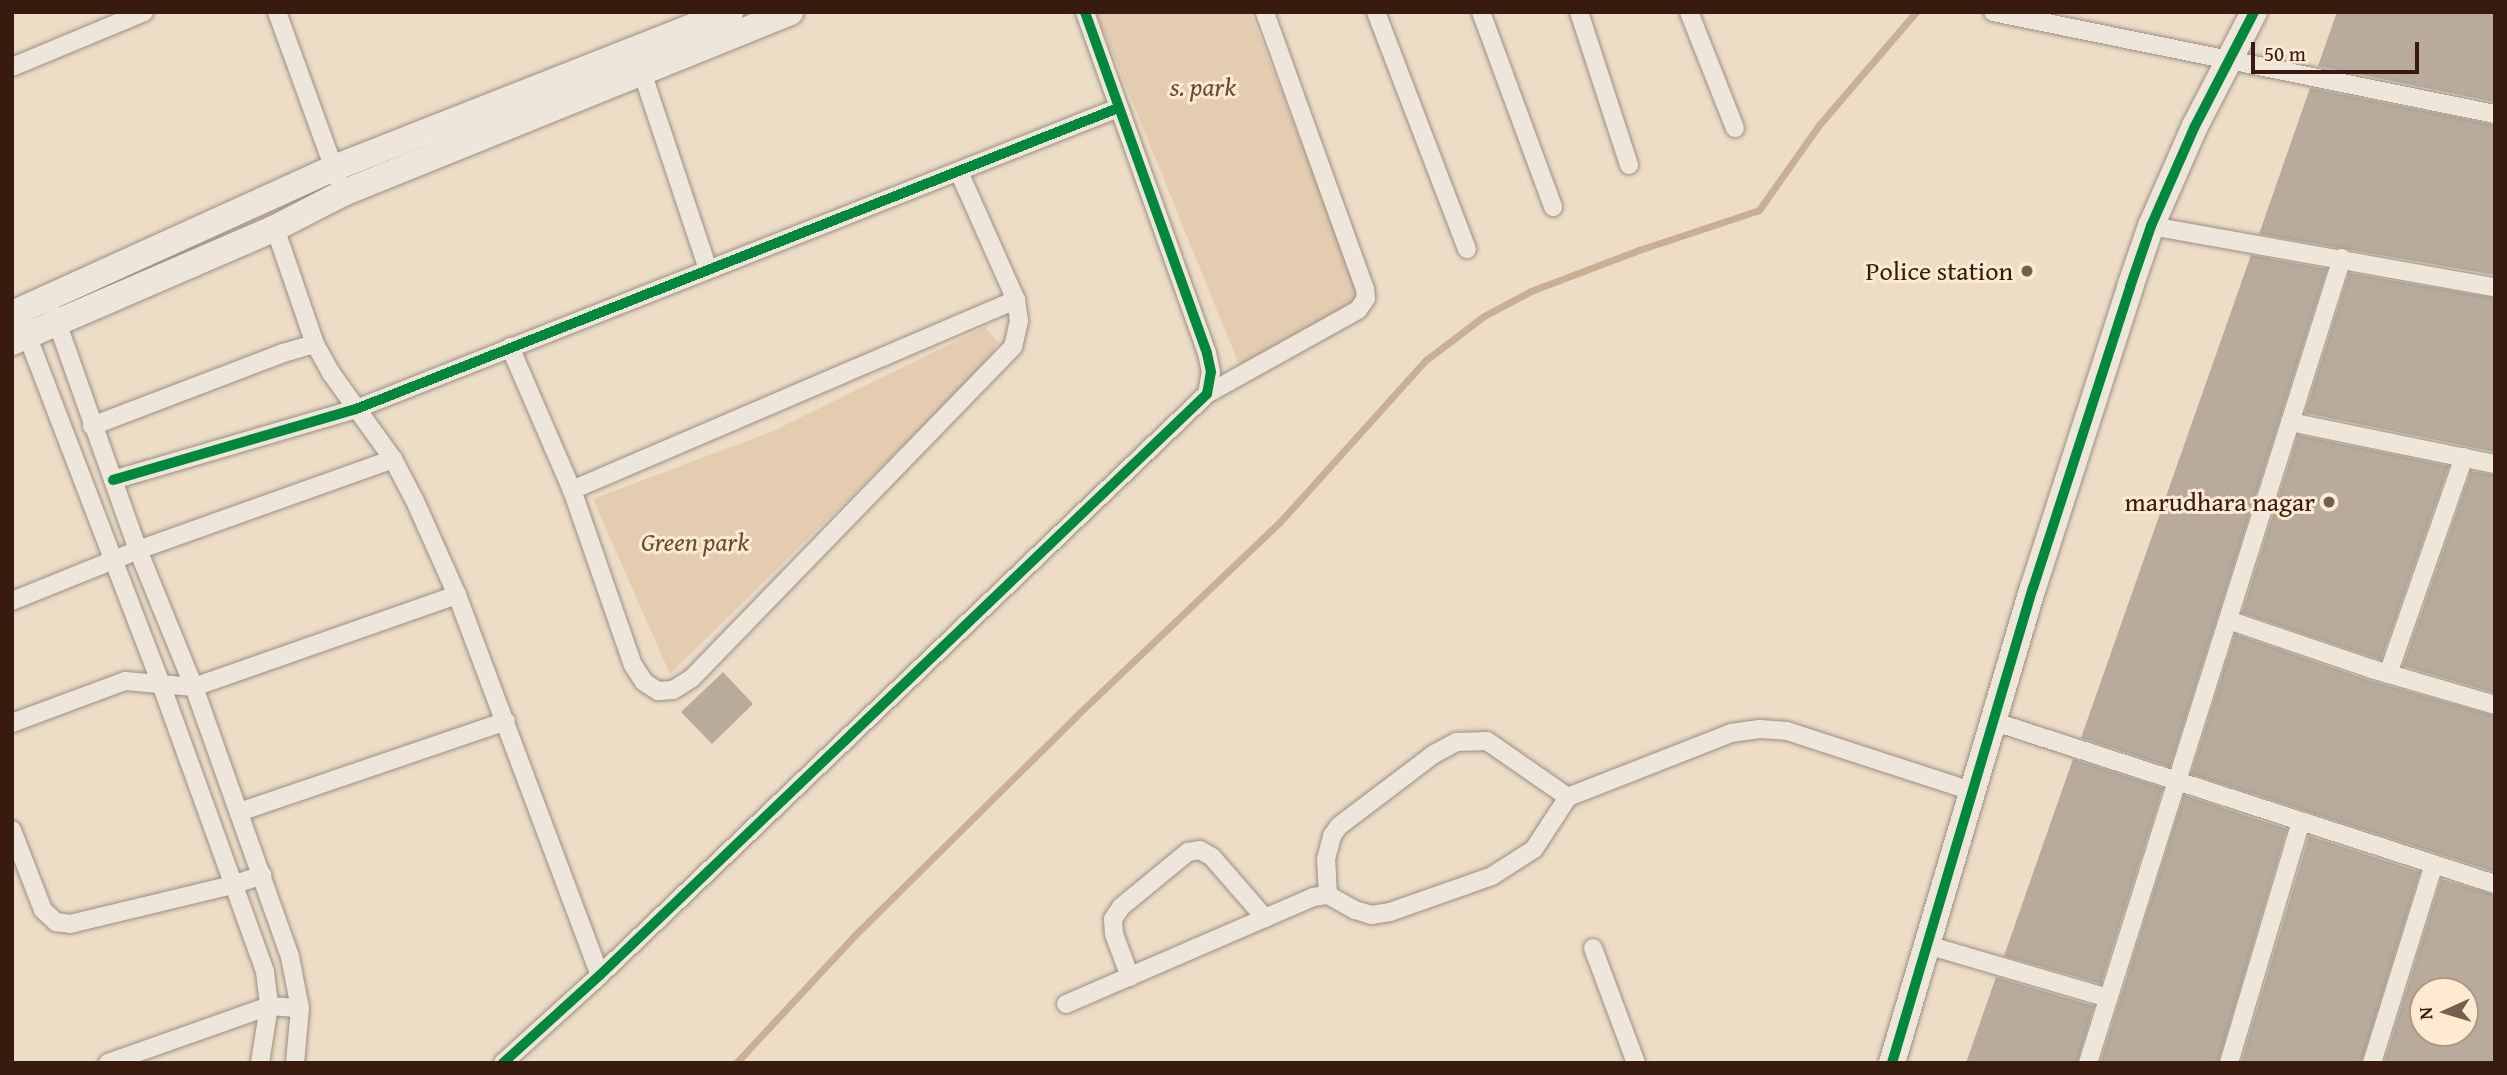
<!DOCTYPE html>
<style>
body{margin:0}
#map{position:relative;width:2507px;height:1075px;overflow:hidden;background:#edddc7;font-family:"Gentium Book Plus",serif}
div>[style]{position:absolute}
.green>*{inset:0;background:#e3ccaf}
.stream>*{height:7px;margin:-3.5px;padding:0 3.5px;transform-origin:3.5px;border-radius:3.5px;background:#c9b095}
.building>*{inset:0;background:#b8ab9c}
.roads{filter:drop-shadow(0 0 2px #9c8f82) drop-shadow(0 0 2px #9c8f82)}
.street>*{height:18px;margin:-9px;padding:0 9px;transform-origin:9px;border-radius:9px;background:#efe6db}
.secondary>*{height:26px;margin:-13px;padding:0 13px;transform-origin:13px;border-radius:13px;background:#efe6db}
.cycleway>*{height:10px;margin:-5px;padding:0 5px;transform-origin:5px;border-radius:5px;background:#00873e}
.dots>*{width:19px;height:19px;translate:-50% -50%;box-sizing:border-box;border:4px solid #fdead1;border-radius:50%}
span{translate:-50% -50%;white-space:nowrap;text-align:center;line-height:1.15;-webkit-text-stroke:6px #fdead1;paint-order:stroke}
.park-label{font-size:26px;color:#694c39;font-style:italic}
.poi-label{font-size:26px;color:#381b0f}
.right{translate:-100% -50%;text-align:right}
.frame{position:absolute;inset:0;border:14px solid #381b0f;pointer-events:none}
.north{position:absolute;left:2409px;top:977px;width:70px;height:70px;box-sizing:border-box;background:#fdead1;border:2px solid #ae9783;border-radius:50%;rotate:266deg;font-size:19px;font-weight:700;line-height:28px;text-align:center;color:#381b0f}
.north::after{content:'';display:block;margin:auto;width:24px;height:32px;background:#775f4f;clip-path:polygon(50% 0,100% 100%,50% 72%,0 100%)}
.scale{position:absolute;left:2251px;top:42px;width:168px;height:32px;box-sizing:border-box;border:4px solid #381b0f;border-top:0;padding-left:9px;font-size:21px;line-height:24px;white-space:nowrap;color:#381b0f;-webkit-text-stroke:5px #fdead1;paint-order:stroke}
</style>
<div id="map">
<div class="green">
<i style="clip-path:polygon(1096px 12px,1250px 12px,1369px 316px,1242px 372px)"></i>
<i style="clip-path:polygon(985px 327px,998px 342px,987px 363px,670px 674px,593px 499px,773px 431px)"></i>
</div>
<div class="stream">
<i style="left:736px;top:1063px;width:175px;rotate:-47.1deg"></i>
<i style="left:855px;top:935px;width:310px;rotate:-44.7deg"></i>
<i style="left:1075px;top:717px;width:282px;rotate:-43.6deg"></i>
<i style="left:1279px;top:523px;width:219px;rotate:-48deg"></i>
<i style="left:1426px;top:360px;width:73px;rotate:-37.2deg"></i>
<i style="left:1484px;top:316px;width:53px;rotate:-28deg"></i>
<i style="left:1531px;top:291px;width:116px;rotate:-20.8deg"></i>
<i style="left:1639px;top:250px;width:126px;rotate:-18.4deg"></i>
<i style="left:1759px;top:210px;width:104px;rotate:-54.8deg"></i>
<i style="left:1819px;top:125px;width:149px;rotate:-49.4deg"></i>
</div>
<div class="building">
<i style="clip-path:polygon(2337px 12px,2495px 12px,2495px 102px,2318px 66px)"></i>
<i style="clip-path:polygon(2310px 88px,2495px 125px,2495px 275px,2259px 234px)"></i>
<i style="clip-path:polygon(2251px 255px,2327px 269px,2170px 767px,2081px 738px)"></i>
<i style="clip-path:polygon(2349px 273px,2495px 298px,2495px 452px,2305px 413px)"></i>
<i style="clip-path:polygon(2298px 435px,2449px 466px,2381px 660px,2242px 613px)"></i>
<i style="clip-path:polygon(2471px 471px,2495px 475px,2495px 693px,2403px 666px)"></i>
<i style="clip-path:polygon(2235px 634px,2368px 680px,2495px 716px,2495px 872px,2191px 774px)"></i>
<i style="clip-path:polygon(723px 672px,753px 704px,712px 744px,681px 712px)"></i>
<i style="clip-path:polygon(2073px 759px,2163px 788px,2101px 984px,2004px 956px)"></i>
<i style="clip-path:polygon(2184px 795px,2287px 829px,2218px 1063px,2100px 1063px)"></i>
<i style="clip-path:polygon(2309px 836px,2420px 872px,2361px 1063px,2241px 1063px)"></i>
<i style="clip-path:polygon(evenodd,2441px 879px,2495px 895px,2495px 1063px,2384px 1063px,2441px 879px,2423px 991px,2465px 991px,2465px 1033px,2423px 1033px,2423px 991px)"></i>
<i style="clip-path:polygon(1996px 977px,2094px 1006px,2077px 1063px,1966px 1063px)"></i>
</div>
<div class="roads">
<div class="street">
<i style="left:277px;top:12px;width:176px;rotate:70deg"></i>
<i style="left:1376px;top:12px;width:254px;rotate:69deg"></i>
<i style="left:1481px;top:12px;width:208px;rotate:69.7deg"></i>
<i style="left:1579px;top:12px;width:161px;rotate:71.9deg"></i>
<i style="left:1689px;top:12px;width:125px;rotate:68.4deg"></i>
<i style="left:1993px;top:12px;width:512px;rotate:11.49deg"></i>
<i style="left:639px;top:63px;width:217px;rotate:71.5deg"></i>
<i style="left:12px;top:67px;width:143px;rotate:-22.6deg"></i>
<i style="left:2151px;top:226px;width:349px;rotate:10.1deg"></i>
<i style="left:275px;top:228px;width:123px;rotate:71deg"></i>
<i style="left:315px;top:344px;width:33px;rotate:61deg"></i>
<i style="left:331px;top:373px;width:106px;rotate:54.2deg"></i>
<i style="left:393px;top:459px;width:47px;rotate:62.4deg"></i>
<i style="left:415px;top:501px;width:103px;rotate:65.9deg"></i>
<i style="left:457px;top:595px;width:406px;rotate:69.4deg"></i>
<i style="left:54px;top:314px;width:251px;rotate:70.4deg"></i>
<i style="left:138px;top:550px;width:148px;rotate:67.8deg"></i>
<i style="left:194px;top:687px;width:287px;rotate:70.4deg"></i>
<i style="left:290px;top:957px;width:52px;rotate:78.9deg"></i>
<i style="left:300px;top:1008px;width:55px;rotate:95.2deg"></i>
<i style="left:24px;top:327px;width:382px;rotate:69deg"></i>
<i style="left:161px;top:684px;width:306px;rotate:70.1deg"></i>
<i style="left:265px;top:972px;width:34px;rotate:83deg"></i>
<i style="left:269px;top:1006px;width:58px;rotate:99deg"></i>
<i style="left:510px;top:347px;width:156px;rotate:66.6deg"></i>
<i style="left:572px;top:490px;width:185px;rotate:70.8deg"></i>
<i style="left:633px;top:665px;width:20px;rotate:57deg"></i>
<i style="left:644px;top:682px;width:17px;rotate:33deg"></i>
<i style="left:658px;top:691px;width:15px;rotate:-4deg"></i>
<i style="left:673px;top:690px;width:22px;rotate:-32deg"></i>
<i style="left:692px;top:678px;width:461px;rotate:-45.9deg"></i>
<i style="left:1013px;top:347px;width:27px;rotate:-77deg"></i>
<i style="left:1019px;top:321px;width:21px;rotate:-98deg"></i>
<i style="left:1016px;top:300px;width:140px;rotate:-114deg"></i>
<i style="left:1207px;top:394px;width:173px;rotate:-29.1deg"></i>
<i style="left:1358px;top:310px;width:14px;rotate:-56deg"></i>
<i style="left:1366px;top:298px;width:9px;rotate:-96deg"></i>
<i style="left:1365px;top:289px;width:294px;rotate:-109.9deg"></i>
<i style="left:2290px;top:422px;width:209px;rotate:11.6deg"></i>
<i style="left:92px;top:426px;width:204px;rotate:-20.9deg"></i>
<i style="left:283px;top:353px;width:33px;rotate:-16deg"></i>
<i style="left:113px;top:480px;width:253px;rotate:-16.3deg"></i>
<i style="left:356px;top:409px;width:819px;rotate:-21.55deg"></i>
<i style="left:572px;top:490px;width:483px;rotate:-23.2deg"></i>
<i style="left:12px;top:601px;width:136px;rotate:-22deg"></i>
<i style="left:138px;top:550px;width:271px;rotate:-19.6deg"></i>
<i style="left:2228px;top:620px;width:152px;rotate:18.8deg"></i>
<i style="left:2372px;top:669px;width:128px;rotate:16.3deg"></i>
<i style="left:2388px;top:674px;width:230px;rotate:-70.7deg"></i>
<i style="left:1992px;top:721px;width:529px;rotate:17.96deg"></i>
<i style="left:12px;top:723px;width:121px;rotate:-20.4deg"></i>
<i style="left:125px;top:681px;width:69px;rotate:5deg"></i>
<i style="left:194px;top:687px;width:279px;rotate:-19.3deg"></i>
<i style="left:239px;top:812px;width:282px;rotate:-18.8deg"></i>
<i style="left:12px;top:830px;width:86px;rotate:68.8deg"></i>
<i style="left:43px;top:910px;width:18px;rotate:43deg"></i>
<i style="left:56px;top:922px;width:14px;rotate:8deg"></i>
<i style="left:70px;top:924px;width:167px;rotate:-13.5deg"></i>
<i style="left:232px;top:885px;width:32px;rotate:-18deg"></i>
<i style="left:1328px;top:895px;width:36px;rotate:-93deg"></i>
<i style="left:1326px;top:859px;width:24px;rotate:-75deg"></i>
<i style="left:1332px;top:836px;width:12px;rotate:-55deg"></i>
<i style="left:1339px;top:826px;width:119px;rotate:-37.2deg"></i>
<i style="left:1434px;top:754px;width:26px;rotate:-28deg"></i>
<i style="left:1457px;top:742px;width:30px;rotate:-2deg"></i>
<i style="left:1487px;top:741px;width:98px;rotate:34.7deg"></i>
<i style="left:1927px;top:945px;width:189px;rotate:16.3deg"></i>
<i style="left:1593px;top:948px;width:123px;rotate:69.5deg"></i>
<i style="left:1130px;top:977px;width:46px;rotate:-110.4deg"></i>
<i style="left:1114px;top:934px;width:15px;rotate:-94deg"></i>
<i style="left:1113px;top:919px;width:14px;rotate:-56deg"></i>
<i style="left:1121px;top:907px;width:87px;rotate:-39.4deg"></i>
<i style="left:1188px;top:852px;width:12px;rotate:-9deg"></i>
<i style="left:1200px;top:850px;width:14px;rotate:30deg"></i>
<i style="left:1212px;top:857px;width:81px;rotate:49deg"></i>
<i style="left:1066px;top:1004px;width:269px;rotate:-23.4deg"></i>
<i style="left:1313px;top:897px;width:15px;rotate:-8deg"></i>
<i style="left:1328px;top:895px;width:31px;rotate:29deg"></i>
<i style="left:1355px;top:910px;width:17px;rotate:17deg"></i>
<i style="left:1371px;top:915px;width:19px;rotate:-9deg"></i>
<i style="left:1390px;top:912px;width:108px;rotate:-19.4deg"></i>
<i style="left:1492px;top:876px;width:50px;rotate:-32.7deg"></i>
<i style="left:1534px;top:849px;width:62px;rotate:-56.8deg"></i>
<i style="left:1568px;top:797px;width:175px;rotate:-21.4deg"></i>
<i style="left:1731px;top:733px;width:29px;rotate:-8deg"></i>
<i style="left:1760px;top:729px;width:27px;rotate:4deg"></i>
<i style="left:1787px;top:731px;width:194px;rotate:18deg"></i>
<i style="left:108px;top:1063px;width:171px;rotate:-19.5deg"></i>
<i style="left:269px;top:1006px;width:31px;rotate:4deg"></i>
<i style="left:503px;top:1063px;width:131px;rotate:-42.2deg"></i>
<i style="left:600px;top:975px;width:840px;rotate:-43.75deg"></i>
<i style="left:1207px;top:394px;width:22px;rotate:-80deg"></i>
<i style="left:1211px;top:372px;width:19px;rotate:-102deg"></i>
<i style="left:1207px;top:353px;width:362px;rotate:-109.7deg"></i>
<i style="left:2088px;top:1063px;width:844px;rotate:-72.49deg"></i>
<i style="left:2229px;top:1063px;width:252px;rotate:-73.4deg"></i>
<i style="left:2372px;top:1063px;width:208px;rotate:-72.7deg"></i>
</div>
<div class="secondary">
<i style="left:12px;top:314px;width:354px;rotate:-24.4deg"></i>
<i style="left:334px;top:168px;width:426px;rotate:-21.5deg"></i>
<i style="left:12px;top:342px;width:287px;rotate:-23.4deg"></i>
<i style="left:275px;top:228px;width:76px;rotate:-27.2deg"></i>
<i style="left:343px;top:193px;width:482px;rotate:-22deg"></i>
<i style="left:1892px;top:1063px;width:495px;rotate:-73.5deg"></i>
<i style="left:2033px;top:588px;width:316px;rotate:-72.1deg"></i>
<i style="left:2130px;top:287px;width:65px;rotate:-71deg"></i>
<i style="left:2151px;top:226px;width:109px;rotate:-66.3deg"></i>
<i style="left:2195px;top:126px;width:128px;rotate:-62.6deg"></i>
</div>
</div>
<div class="cycleway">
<i style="left:113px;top:480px;width:253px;rotate:-16.3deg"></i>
<i style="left:356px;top:409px;width:819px;rotate:-21.55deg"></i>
<i style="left:503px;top:1063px;width:131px;rotate:-42.2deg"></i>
<i style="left:600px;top:975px;width:840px;rotate:-43.75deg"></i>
<i style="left:1207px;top:394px;width:22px;rotate:-80deg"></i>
<i style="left:1211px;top:372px;width:19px;rotate:-102deg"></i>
<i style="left:1207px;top:353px;width:362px;rotate:-109.7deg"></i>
<i style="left:1892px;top:1063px;width:495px;rotate:-73.5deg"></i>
<i style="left:2033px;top:588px;width:316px;rotate:-72.1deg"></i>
<i style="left:2130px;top:287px;width:65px;rotate:-71deg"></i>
<i style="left:2151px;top:226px;width:109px;rotate:-66.3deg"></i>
<i style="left:2195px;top:126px;width:128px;rotate:-62.6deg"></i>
</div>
<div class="dots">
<i style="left:2027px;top:271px;background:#775f4f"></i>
<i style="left:2329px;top:502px;background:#775f4f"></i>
</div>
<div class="park-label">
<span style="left:1203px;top:87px">s. park</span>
<span style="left:695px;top:542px">Green park</span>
</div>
<div class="poi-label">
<span class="right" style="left:2013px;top:271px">Police station</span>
<span class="right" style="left:2315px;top:502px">marudhara nagar</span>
</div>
<div class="frame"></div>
<div class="north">N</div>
<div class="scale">50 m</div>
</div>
